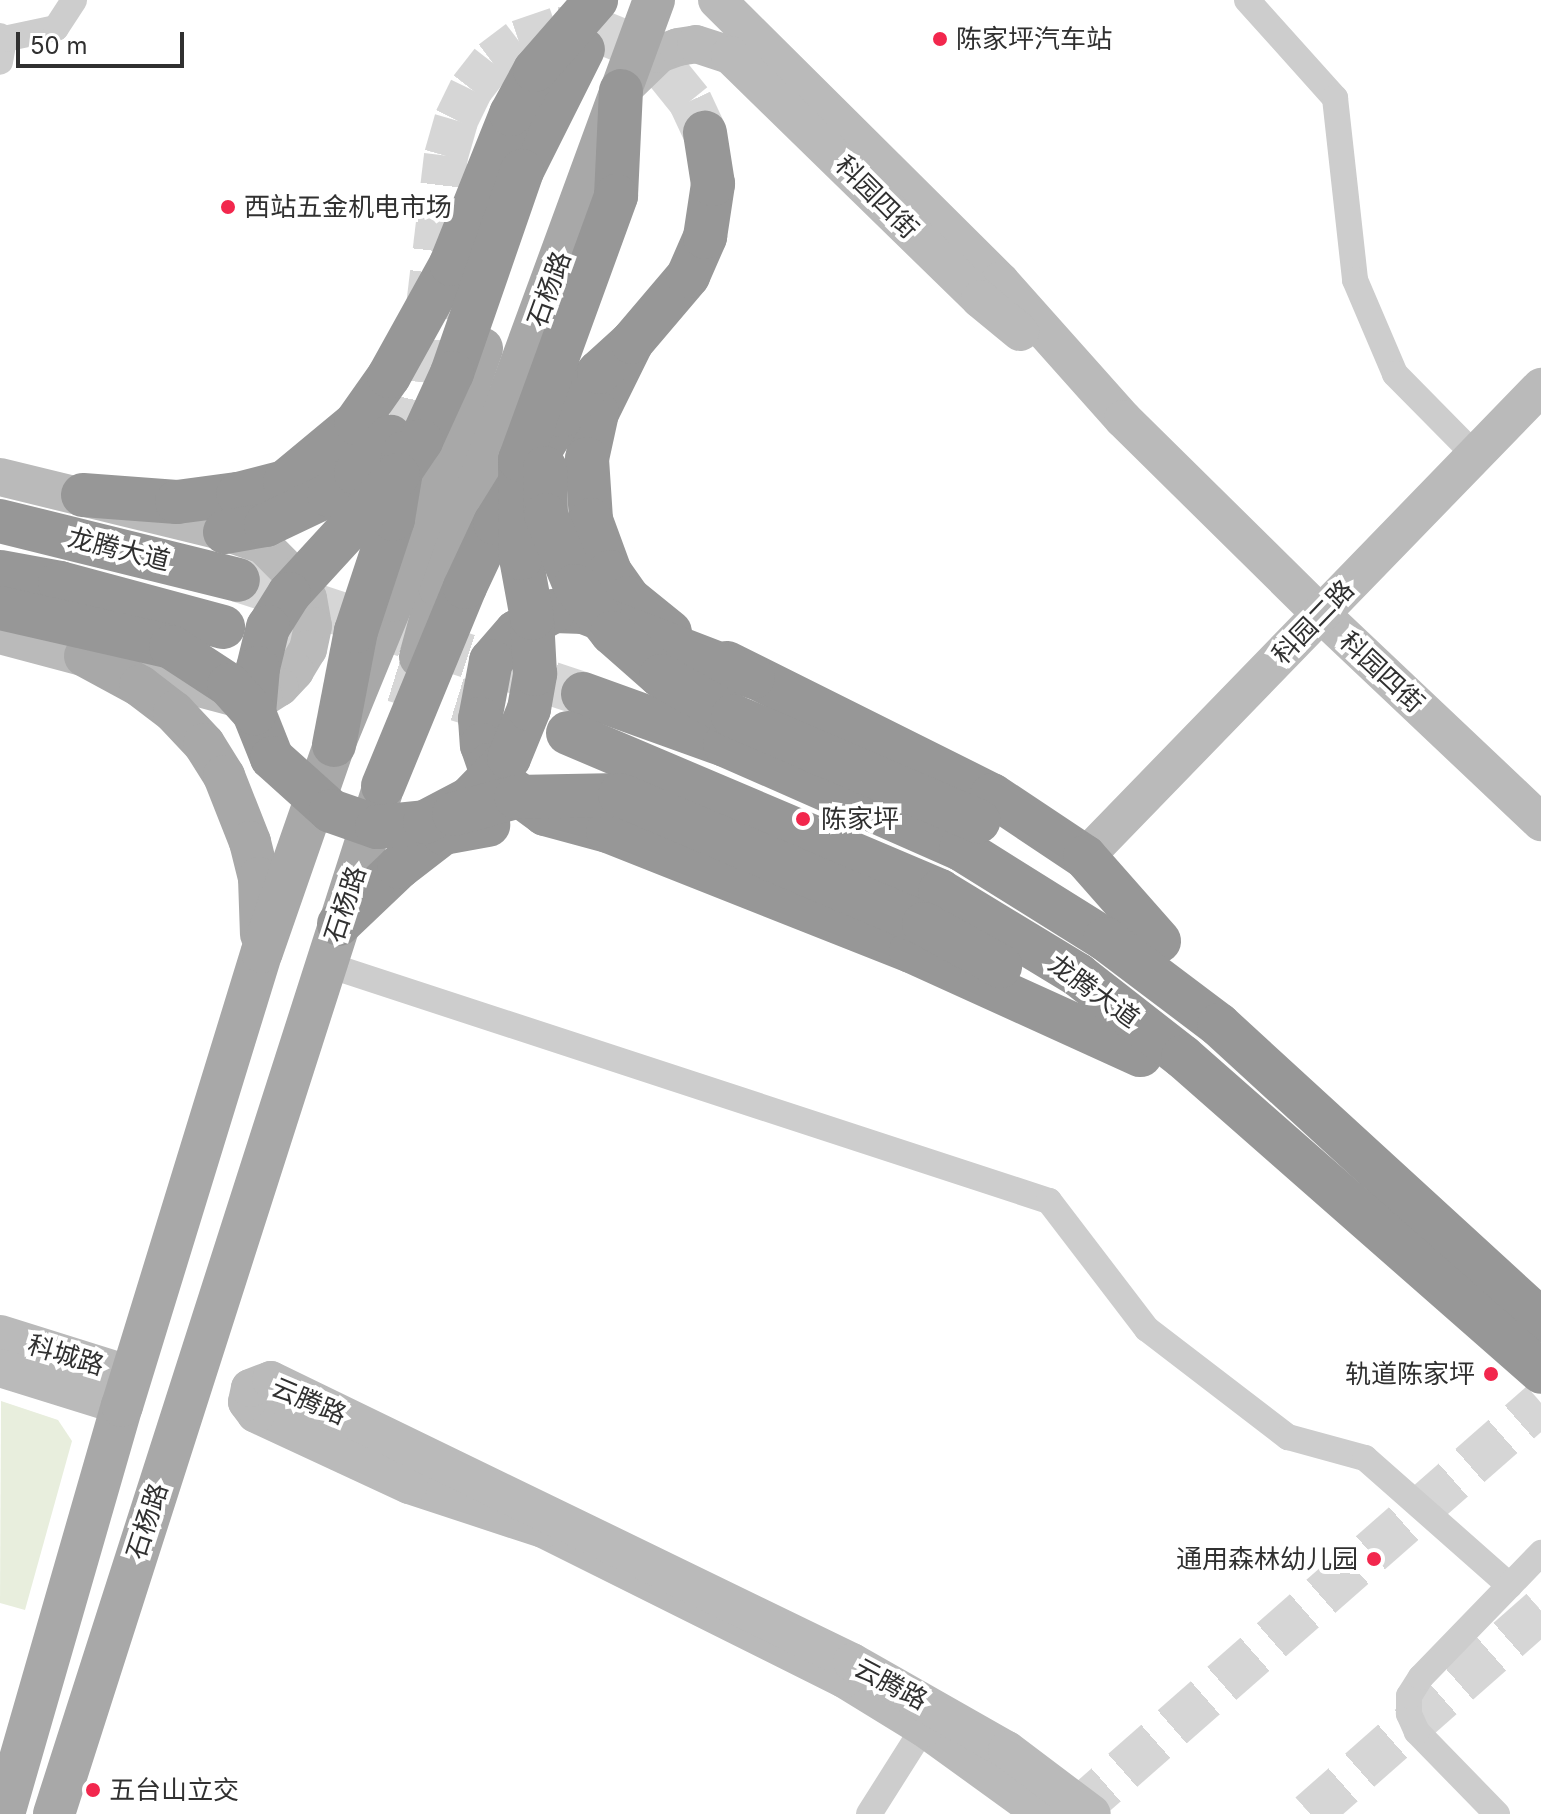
<!DOCTYPE html>
<meta charset="utf-8">
<style>
body{margin:0}
#map{position:relative;width:1541px;height:1814px;overflow:hidden;background:#fff;font-family:Inter,"Noto Sans SC",sans-serif}
div>[style]{position:absolute}
.green>*{inset:0;background:#e8eedd}
.highway-tunnel>*{height:44px;margin-top:-22px;transform-origin:0;background:repeating-linear-gradient(90deg,#d6d6d6 0 44px,transparent 0 66px)}
.street>*{height:26px;margin:-13px;padding:0 13px;transform-origin:13px;border-radius:13px;background:#cdcdcd}
.secondary>*{height:38px;margin:-19px;padding:0 19px;transform-origin:19px;border-radius:19px;background:#bababa}
.primary>*{height:42px;margin:-21px;padding:0 21px;transform-origin:21px;border-radius:21px;background:#a8a8a8}
.highway>*{height:44px;margin:-22px;padding:0 22px;transform-origin:22px;border-radius:22px;background:#979797}
.highway-bridge>*{height:44px;margin:-22px;padding:0 22px;transform-origin:22px;border-radius:22px;background:#979797}
.dots>*{width:22px;height:22px;translate:-50% -50%;box-sizing:border-box;border:4px solid #fff;border-radius:50%}
span{translate:-50% -50%;white-space:nowrap;text-align:center;line-height:1.15;-webkit-text-stroke:8px #fff;paint-order:stroke}
.poi-label{font-size:26px;color:#303030}
.left{translate:0 -50%;text-align:left}
.right{translate:-100% -50%;text-align:right}
.street-label{font-size:26px;color:#303030}
.scale{position:absolute;left:16px;top:32px;width:168px;height:36px;box-sizing:border-box;border:4px solid #303030;border-top:0;padding-left:10px;font-size:24px;line-height:28px;white-space:nowrap;color:#303030;-webkit-text-stroke:6px #fff;paint-order:stroke}
</style>
<div id="map">
<div class="green">
<i style="clip-path:polygon(1px 1401px,58px 1420px,72px 1441px,25px 1610px,0 1603px)"></i>
</div>
<div class="highway-tunnel">
<i style="left:406px;top:443px;width:62px;rotate:-78deg"></i>
<i style="left:419px;top:382px;width:228px;rotate:-83.2deg"></i>
<i style="left:446px;top:156px;width:37px;rotate:-74deg"></i>
<i style="left:456px;top:120px;width:34px;rotate:-64deg"></i>
<i style="left:471px;top:89px;width:34px;rotate:-52deg"></i>
<i style="left:492px;top:62px;width:34px;rotate:-37deg"></i>
<i style="left:519px;top:42px;width:40px;rotate:-18.9deg"></i>
<i style="left:557px;top:29px;width:41px;rotate:2.8deg"></i>
<i style="left:598px;top:31px;width:35px;rotate:22deg"></i>
<i style="left:630px;top:44px;width:44px;rotate:36.6deg"></i>
<i style="left:665px;top:70px;width:40px;rotate:51deg"></i>
<i style="left:690px;top:101px;width:35px;rotate:65deg"></i>
<i style="left:238px;top:580px;width:363px;rotate:18.3deg"></i>
<i style="left:268px;top:641px;width:263px;rotate:17.1deg"></i>
<i style="left:1073px;top:1814px;width:623px;rotate:-41.29deg"></i>
<i style="left:1310px;top:1814px;width:308px;rotate:-41.4deg"></i>
</div>
<div class="street">
<i style="left:1247px;top:0;width:132px;rotate:48.1deg"></i>
<i style="left:1335px;top:98px;width:183px;rotate:83.7deg"></i>
<i style="left:1355px;top:280px;width:102px;rotate:66.9deg"></i>
<i style="left:1395px;top:374px;width:114px;rotate:45.4deg"></i>
<i style="left:0;top:36px;width:5px;rotate:37deg"></i>
<i style="left:4px;top:39px;width:23px;rotate:100deg"></i>
<i style="left:4px;top:39px;width:53px;rotate:-11.9deg"></i>
<i style="left:56px;top:28px;width:33px;rotate:-57deg"></i>
<i style="left:325px;top:964px;width:762px;rotate:18.13deg"></i>
<i style="left:1049px;top:1201px;width:161px;rotate:52.6deg"></i>
<i style="left:1147px;top:1329px;width:178px;rotate:37.5deg"></i>
<i style="left:1288px;top:1437px;width:80px;rotate:15.3deg"></i>
<i style="left:1365px;top:1458px;width:193px;rotate:41.4deg"></i>
<i style="left:869px;top:1814px;width:116px;rotate:-57.7deg"></i>
<i style="left:1497px;top:1814px;width:115px;rotate:-134.3deg"></i>
<i style="left:1417px;top:1732px;width:20px;rotate:-114deg"></i>
<i style="left:1409px;top:1714px;width:18px;rotate:-90deg"></i>
<i style="left:1409px;top:1696px;width:22px;rotate:-58deg"></i>
<i style="left:1421px;top:1677px;width:173px;rotate:-45.9deg"></i>
</div>
<div class="secondary">
<i style="left:717px;top:0;width:399px;rotate:44.8deg"></i>
<i style="left:1000px;top:281px;width:185px;rotate:48.3deg"></i>
<i style="left:1123px;top:419px;width:278px;rotate:44.6deg"></i>
<i style="left:1321px;top:614px;width:303px;rotate:43.4deg"></i>
<i style="left:621px;top:91px;width:53px;rotate:-44.2deg"></i>
<i style="left:659px;top:54px;width:20px;rotate:-20deg"></i>
<i style="left:678px;top:47px;width:18px;rotate:-9deg"></i>
<i style="left:696px;top:44px;width:36px;rotate:18deg"></i>
<i style="left:730px;top:55px;width:349px;rotate:44.3deg"></i>
<i style="left:980px;top:299px;width:52px;rotate:39.5deg"></i>
<i style="left:0;top:477px;width:232px;rotate:13.7deg"></i>
<i style="left:225px;top:532px;width:40px;rotate:18.9deg"></i>
<i style="left:263px;top:545px;width:44px;rotate:45deg"></i>
<i style="left:294px;top:576px;width:26px;rotate:58deg"></i>
<i style="left:308px;top:598px;width:28px;rotate:80deg"></i>
<i style="left:313px;top:626px;width:24px;rotate:102deg"></i>
<i style="left:308px;top:649px;width:26px;rotate:121deg"></i>
<i style="left:295px;top:671px;width:22px;rotate:133deg"></i>
<i style="left:280px;top:687px;width:19px;rotate:148deg"></i>
<i style="left:264px;top:697px;width:24px;rotate:175deg"></i>
<i style="left:240px;top:699px;width:248px;rotate:-165.1deg"></i>
<i style="left:1085px;top:857px;width:655px;rotate:-45.87deg"></i>
<i style="left:0;top:1334px;width:137px;rotate:17.4deg"></i>
<i style="left:0;top:1368px;width:128px;rotate:17.3deg"></i>
<i style="left:1043px;top:1814px;width:147px;rotate:-144.1deg"></i>
<i style="left:924px;top:1728px;width:94px;rotate:-148.5deg"></i>
<i style="left:844px;top:1679px;width:336px;rotate:-153.5deg"></i>
<i style="left:543px;top:1529px;width:141px;rotate:-161.8deg"></i>
<i style="left:409px;top:1485px;width:169px;rotate:-155.1deg"></i>
<i style="left:256px;top:1414px;width:15px;rotate:-127deg"></i>
<i style="left:247px;top:1402px;width:14px;rotate:-78deg"></i>
<i style="left:250px;top:1388px;width:22px;rotate:-21deg"></i>
<i style="left:271px;top:1380px;width:646px;rotate:25.89deg"></i>
<i style="left:852px;top:1662px;width:178px;rotate:29.6deg"></i>
<i style="left:1007px;top:1750px;width:106px;rotate:37deg"></i>
</div>
<div class="primary">
<i style="left:85px;top:656px;width:63px;rotate:28.6deg"></i>
<i style="left:140px;top:686px;width:43px;rotate:37.4deg"></i>
<i style="left:174px;top:712px;width:44px;rotate:46.8deg"></i>
<i style="left:204px;top:744px;width:38px;rotate:58deg"></i>
<i style="left:224px;top:776px;width:71px;rotate:68.5deg"></i>
<i style="left:250px;top:842px;width:37px;rotate:76deg"></i>
<i style="left:259px;top:878px;width:56px;rotate:88deg"></i>
<i style="left:420px;top:657px;width:73px;rotate:-74.8deg"></i>
<i style="left:439px;top:587px;width:625px;rotate:-69.88deg"></i>
<i style="left:4px;top:1814px;width:425px;rotate:-73.9deg"></i>
<i style="left:122px;top:1406px;width:475px;rotate:-72.9deg"></i>
<i style="left:262px;top:952px;width:219px;rotate:-70.8deg"></i>
<i style="left:334px;top:745px;width:156px;rotate:-67.7deg"></i>
<i style="left:393px;top:601px;width:268px;rotate:-70.6deg"></i>
<i style="left:54px;top:1814px;width:1074px;rotate:-72.22deg"></i>
</div>
<div class="highway">
<i style="left:522px;top:171px;width:136px;rotate:-63.4deg"></i>
<i style="left:616px;top:196px;width:105px;rotate:-87.3deg"></i>
<i style="left:632px;top:342px;width:79px;rotate:116.2deg"></i>
<i style="left:597px;top:413px;width:47px;rotate:102.3deg"></i>
<i style="left:587px;top:459px;width:61px;rotate:86.2deg"></i>
<i style="left:591px;top:520px;width:55px;rotate:69.9deg"></i>
<i style="left:610px;top:572px;width:32px;rotate:55deg"></i>
<i style="left:628px;top:598px;width:54px;rotate:39deg"></i>
<i style="left:83px;top:495px;width:94px;rotate:4.3deg"></i>
<i style="left:177px;top:502px;width:62px;rotate:-7.5deg"></i>
<i style="left:238px;top:494px;width:49px;rotate:-14.3deg"></i>
<i style="left:285px;top:482px;width:92px;rotate:-39.7deg"></i>
<i style="left:356px;top:423px;width:57px;rotate:-54.9deg"></i>
<i style="left:389px;top:376px;width:128px;rotate:-61deg"></i>
<i style="left:451px;top:264px;width:162px;rotate:-68.2deg"></i>
<i style="left:511px;top:114px;width:50px;rotate:-61.4deg"></i>
<i style="left:535px;top:70px;width:93px;rotate:-48.9deg"></i>
<i style="left:0;top:521px;width:245px;rotate:13.9deg"></i>
<i style="left:225px;top:532px;width:42px;rotate:-9.7deg"></i>
<i style="left:266px;top:525px;width:70px;rotate:-25.5deg"></i>
<i style="left:329px;top:495px;width:35px;rotate:-39deg"></i>
<i style="left:356px;top:473px;width:50px;rotate:-46.6deg"></i>
<i style="left:0;top:572px;width:61px;rotate:10.4deg"></i>
<i style="left:60px;top:583px;width:169px;rotate:15.1deg"></i>
<i style="left:727px;top:663px;width:296px;rotate:26.5deg"></i>
<i style="left:992px;top:795px;width:112px;rotate:33.7deg"></i>
<i style="left:1085px;top:857px;width:112px;rotate:48.6deg"></i>
<i style="left:753px;top:677px;width:181px;rotate:-159deg"></i>
<i style="left:584px;top:612px;width:30px;rotate:-178deg"></i>
<i style="left:554px;top:611px;width:43px;rotate:151.1deg"></i>
<i style="left:516px;top:632px;width:38px;rotate:131deg"></i>
<i style="left:491px;top:661px;width:59px;rotate:100.7deg"></i>
<i style="left:480px;top:719px;width:26px;rotate:86deg"></i>
<i style="left:482px;top:745px;width:21px;rotate:71deg"></i>
<i style="left:489px;top:765px;width:23px;rotate:52deg"></i>
<i style="left:503px;top:783px;width:52px;rotate:36.4deg"></i>
<i style="left:545px;top:814px;width:65px;rotate:15.1deg"></i>
<i style="left:608px;top:831px;width:326px;rotate:21.6deg"></i>
<i style="left:911px;top:951px;width:252px;rotate:24.4deg"></i>
<i style="left:583px;top:694px;width:151px;rotate:19.8deg"></i>
<i style="left:725px;top:745px;width:258px;rotate:23.8deg"></i>
<i style="left:961px;top:849px;width:170px;rotate:32deg"></i>
<i style="left:1105px;top:939px;width:143px;rotate:37deg"></i>
<i style="left:1219px;top:1025px;width:437px;rotate:42.5deg"></i>
<i style="left:568px;top:733px;width:404px;rotate:23deg"></i>
<i style="left:940px;top:891px;width:162px;rotate:31.3deg"></i>
<i style="left:1078px;top:975px;width:133px;rotate:38deg"></i>
<i style="left:1183px;top:1057px;width:477px;rotate:41.3deg"></i>
<i style="left:334px;top:745px;width:116px;rotate:-79.1deg"></i>
<i style="left:356px;top:631px;width:118px;rotate:-71.7deg"></i>
<i style="left:393px;top:519px;width:67px;rotate:-80.5deg"></i>
<i style="left:383px;top:786px;width:215px;rotate:-67.6deg"></i>
<i style="left:465px;top:587px;width:71px;rotate:-64.9deg"></i>
<i style="left:495px;top:523px;width:127px;rotate:-58.2deg"></i>
<i style="left:562px;top:415px;width:57px;rotate:-49.3deg"></i>
<i style="left:599px;top:372px;width:45px;rotate:-42.3deg"></i>
<i style="left:632px;top:342px;width:87px;rotate:-49.7deg"></i>
<i style="left:688px;top:276px;width:43px;rotate:-66.4deg"></i>
<i style="left:705px;top:237px;width:54px;rotate:-81.4deg"></i>
<i style="left:713px;top:184px;width:52px;rotate:-98.9deg"></i>
<i style="left:339px;top:924px;width:83px;rotate:-43.5deg"></i>
<i style="left:399px;top:867px;width:56px;rotate:-37.7deg"></i>
<i style="left:443px;top:833px;width:46px;rotate:-10.1deg"></i>
</div>
<div class="highway-bridge">
<i style="left:522px;top:171px;width:214px;rotate:109.1deg"></i>
<i style="left:452px;top:373px;width:75px;rotate:114.5deg"></i>
<i style="left:421px;top:441px;width:41px;rotate:124.1deg"></i>
<i style="left:398px;top:475px;width:161px;rotate:132.5deg"></i>
<i style="left:289px;top:594px;width:39px;rotate:122deg"></i>
<i style="left:268px;top:627px;width:42px;rotate:103.7deg"></i>
<i style="left:258px;top:668px;width:45px;rotate:95.1deg"></i>
<i style="left:254px;top:713px;width:48px;rotate:68.2deg"></i>
<i style="left:272px;top:758px;width:79px;rotate:41.9deg"></i>
<i style="left:331px;top:811px;width:49px;rotate:19.2deg"></i>
<i style="left:377px;top:827px;width:48px;rotate:-5.9deg"></i>
<i style="left:425px;top:822px;width:50px;rotate:-27.6deg"></i>
<i style="left:469px;top:799px;width:57px;rotate:-45.7deg"></i>
<i style="left:509px;top:758px;width:53px;rotate:-67.8deg"></i>
<i style="left:529px;top:709px;width:36px;rotate:-80deg"></i>
<i style="left:535px;top:674px;width:56px;rotate:-93.1deg"></i>
<i style="left:532px;top:618px;width:61px;rotate:-100.4deg"></i>
<i style="left:521px;top:558px;width:98px;rotate:-90.6deg"></i>
<i style="left:520px;top:460px;width:281px;rotate:-70deg"></i>
<i style="left:545px;top:468px;width:47px;rotate:88.8deg"></i>
<i style="left:546px;top:515px;width:77px;rotate:67.8deg"></i>
<i style="left:575px;top:586px;width:60px;rotate:51.8deg"></i>
<i style="left:612px;top:633px;width:65px;rotate:41.3deg"></i>
<i style="left:661px;top:676px;width:82px;rotate:29.1deg"></i>
<i style="left:733px;top:716px;width:267px;rotate:23.2deg"></i>
<i style="left:0;top:608px;width:175px;rotate:12.8deg"></i>
<i style="left:171px;top:647px;width:69px;rotate:33.2deg"></i>
<i style="left:229px;top:685px;width:38px;rotate:48deg"></i>
<i style="left:454px;top:814px;width:64px;rotate:-15.3deg"></i>
<i style="left:516px;top:797px;width:104px;rotate:-1.1deg"></i>
<i style="left:620px;top:795px;width:330px;rotate:23deg"></i>
<i style="left:924px;top:924px;width:87px;rotate:28.9deg"></i>
</div>
<div class="dots">
<i style="left:940px;top:39px;background:#f2274d"></i>
<i style="left:228px;top:207px;background:#f2274d"></i>
<i style="left:803px;top:819px;background:#f2274d"></i>
<i style="left:1491px;top:1374px;background:#f2274d"></i>
<i style="left:1374px;top:1559px;background:#f2274d"></i>
<i style="left:93px;top:1790px;background:#f2274d"></i>
</div>
<div class="poi-label">
<span class="left" style="left:956px;top:39px">陈家坪汽车站</span>
<span class="left" style="left:244px;top:207px">西站五金机电市场</span>
<span class="left" style="left:821px;top:819px">陈家坪</span>
<span class="right" style="left:1475px;top:1374px">轨道陈家坪</span>
<span class="right" style="left:1358px;top:1559px">通用森林幼儿园</span>
<span class="left" style="left:109px;top:1790px">五台山立交</span>
</div>
<div class="street-label">
<span style="left:877px;top:197px;rotate:45deg">科园四街</span>
<span style="left:549px;top:289px;rotate:-70deg">石杨路</span>
<span style="left:119px;top:549px;rotate:14deg">龙腾大道</span>
<span style="left:1313px;top:622px;rotate:-46deg">科园二路</span>
<span style="left:1382px;top:672px;rotate:43deg">科园四街</span>
<span style="left:345px;top:904px;rotate:-72deg">石杨路</span>
<span style="left:1094px;top:991px;rotate:36deg">龙腾大道</span>
<span style="left:66px;top:1355px;rotate:17deg">科城路</span>
<span style="left:309px;top:1401px;rotate:23deg">云腾路</span>
<span style="left:147px;top:1521px;rotate:-72deg">石杨路</span>
<span style="left:891px;top:1684px;rotate:28deg">云腾路</span>
</div>
<div class="scale">50 m</div>
</div>
